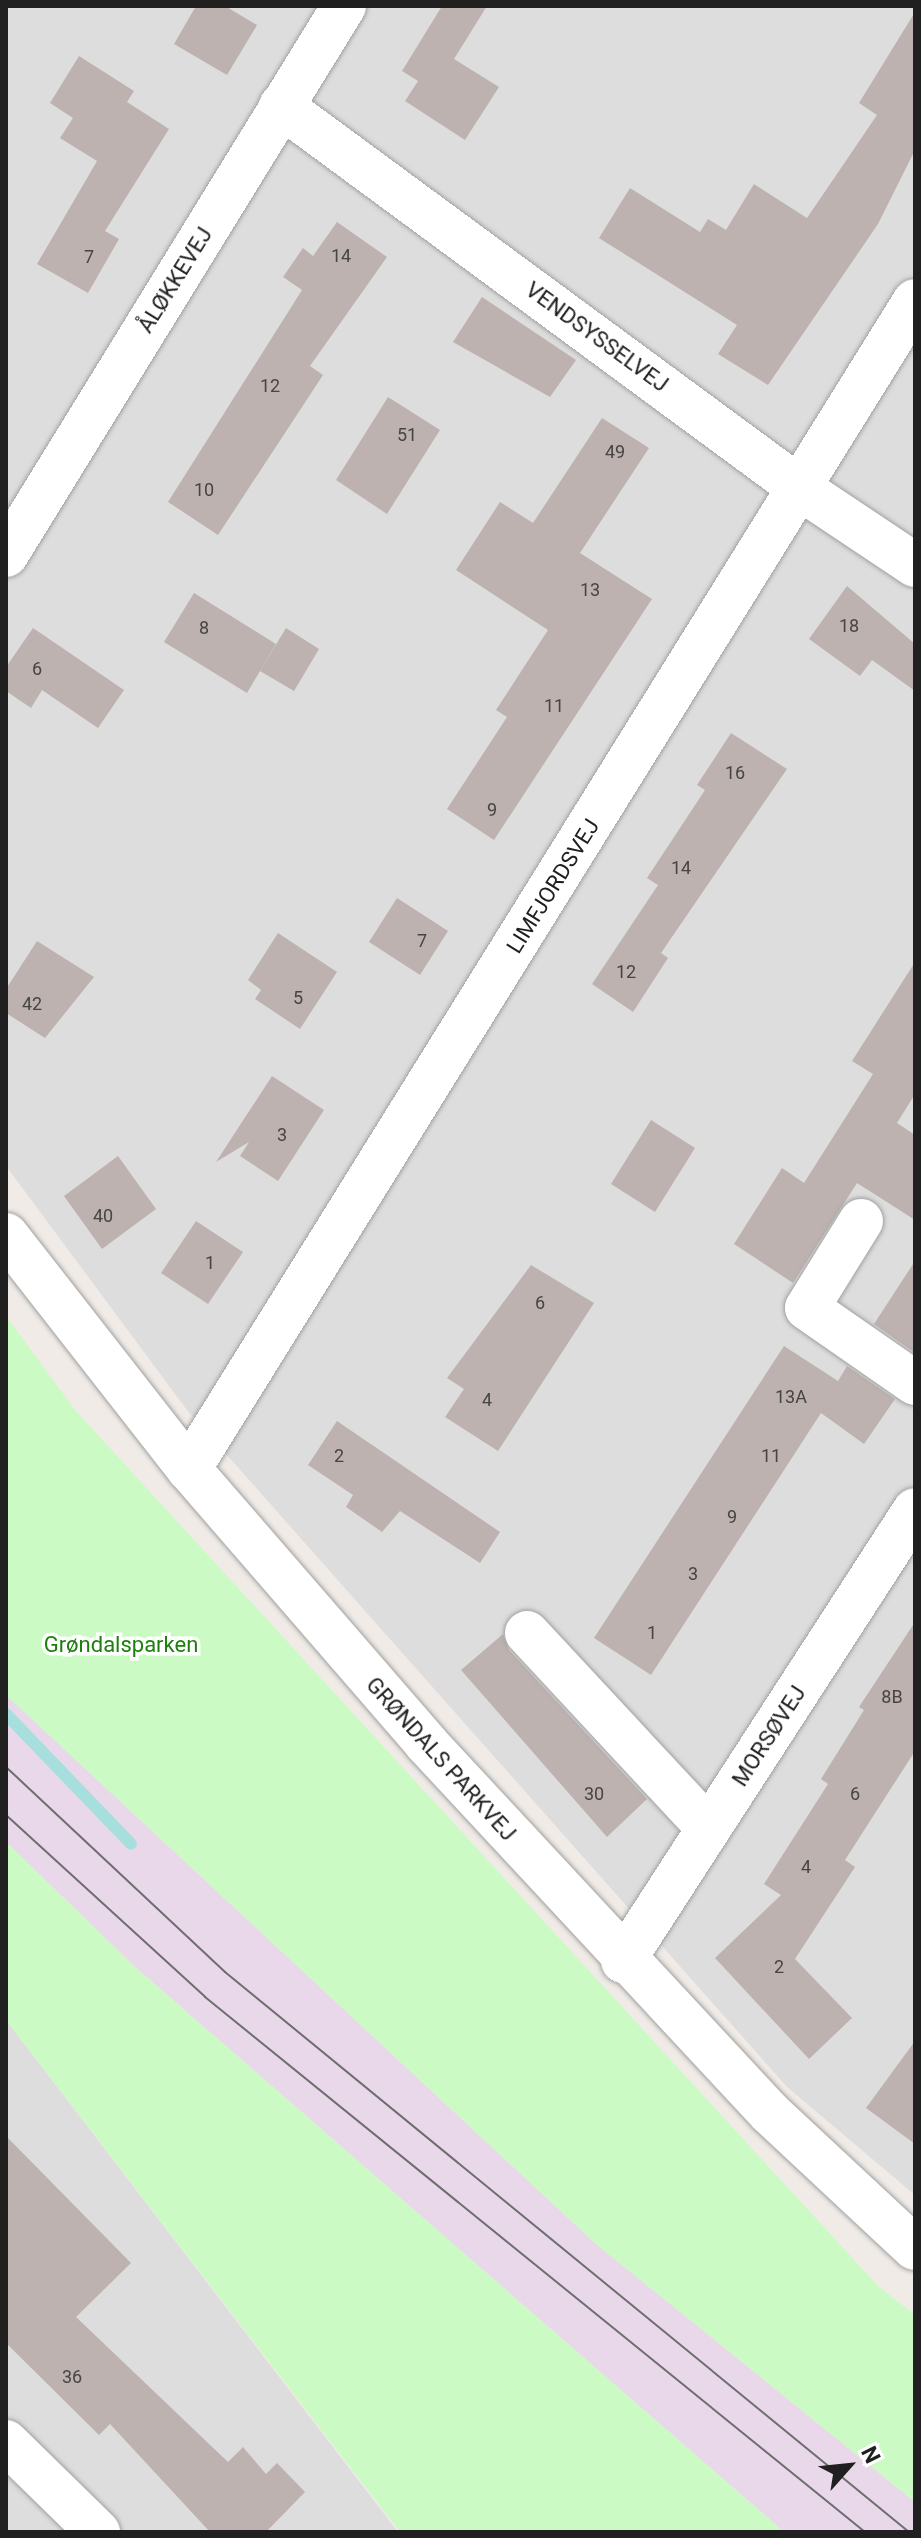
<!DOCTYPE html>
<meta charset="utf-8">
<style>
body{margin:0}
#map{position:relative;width:921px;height:2538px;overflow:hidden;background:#f0ebe6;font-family:Roboto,sans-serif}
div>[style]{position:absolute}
.residential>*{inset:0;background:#dedddd}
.industrial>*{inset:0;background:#e9d8e9}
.park>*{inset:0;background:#ccfac4}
.stream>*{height:12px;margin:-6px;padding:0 6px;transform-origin:6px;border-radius:6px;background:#a7dede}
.building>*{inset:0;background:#bdb2af}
.roads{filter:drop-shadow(0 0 2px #a1a1a1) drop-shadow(0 0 2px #a1a1a1)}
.minor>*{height:44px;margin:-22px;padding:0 22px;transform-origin:22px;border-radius:22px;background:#fff}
.tram>*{height:2px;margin:-1px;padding:0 1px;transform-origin:1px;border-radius:1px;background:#6e6e6e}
span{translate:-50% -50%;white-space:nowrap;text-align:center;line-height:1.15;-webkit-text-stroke:7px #fff;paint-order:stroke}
.number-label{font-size:18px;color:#474444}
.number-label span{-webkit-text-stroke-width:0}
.street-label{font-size:22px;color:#202020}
.park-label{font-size:22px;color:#1d800c}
.frame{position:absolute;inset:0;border:8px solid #202020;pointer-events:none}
.north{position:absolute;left:809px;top:2426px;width:80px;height:80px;-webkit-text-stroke:6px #fff;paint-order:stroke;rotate:63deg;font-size:22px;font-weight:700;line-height:32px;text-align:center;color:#202020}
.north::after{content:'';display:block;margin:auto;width:28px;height:36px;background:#202020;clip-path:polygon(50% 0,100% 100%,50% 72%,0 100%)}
</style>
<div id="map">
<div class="residential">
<i style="clip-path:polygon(6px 6px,915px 6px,915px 2195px,787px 2087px,187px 1410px,6px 1166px)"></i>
<i style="clip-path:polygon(6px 2020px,398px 2532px,6px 2532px)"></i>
</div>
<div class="industrial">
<i style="clip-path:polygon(6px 1695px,596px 2244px,915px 2502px,915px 2532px,784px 2532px,134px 1966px,6px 1842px)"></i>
</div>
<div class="park">
<i style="clip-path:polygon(6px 1316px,75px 1410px,878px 2286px,915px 2315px,915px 2502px,596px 2244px,6px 1695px)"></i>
<i style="clip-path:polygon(6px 1842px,134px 1966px,784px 2532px,400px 2532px,6px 2020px)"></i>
</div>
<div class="stream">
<i style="left:6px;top:1714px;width:180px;rotate:46.1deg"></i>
</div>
<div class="building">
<i style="clip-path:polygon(196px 6px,225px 6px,257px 25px,227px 75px,174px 44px)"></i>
<i style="clip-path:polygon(442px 6px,487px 6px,454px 59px,499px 87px,465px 140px,405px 101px,418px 81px,402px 71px)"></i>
<i style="clip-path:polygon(915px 12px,915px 150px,878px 224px,768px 385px,718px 354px,737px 325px,599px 238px,630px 188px,700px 232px,708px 219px,726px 230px,754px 184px,807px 218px,877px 115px,859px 103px)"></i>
<i style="clip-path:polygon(79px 56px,134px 91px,127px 102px,169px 129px,105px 231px,119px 239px,88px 293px,37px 264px,97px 161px,60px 138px,73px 118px,50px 103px)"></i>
<i style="clip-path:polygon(337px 222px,387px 257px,310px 366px,323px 375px,218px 535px,168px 502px,302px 290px,283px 277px,303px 248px,313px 256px)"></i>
<i style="clip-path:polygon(482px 297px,576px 360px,550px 397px,453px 342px)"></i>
<i style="clip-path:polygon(388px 397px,440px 430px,387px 514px,336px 480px)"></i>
<i style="clip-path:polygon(602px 418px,649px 448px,580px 553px,652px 599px,494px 840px,447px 809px,507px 717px,496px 710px,548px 630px,456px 570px,500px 502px,533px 523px)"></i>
<i style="clip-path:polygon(847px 586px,915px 644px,915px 691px,872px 660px,860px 676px,809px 639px)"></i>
<i style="clip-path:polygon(194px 593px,276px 644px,247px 693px,164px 642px)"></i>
<i style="clip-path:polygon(33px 628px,124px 690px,98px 728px,42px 690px,31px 708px,6px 691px,6px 667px)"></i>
<i style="clip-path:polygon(286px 628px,319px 649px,294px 691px,260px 671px)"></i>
<i style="clip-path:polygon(731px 733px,787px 769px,661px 953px,668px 958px,633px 1012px,592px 984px,658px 885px,647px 878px,705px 790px,697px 785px)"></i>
<i style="clip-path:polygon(397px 898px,448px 931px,420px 975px,369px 942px)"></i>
<i style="clip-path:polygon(278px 933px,337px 972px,300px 1029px,255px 999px,261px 990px,248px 980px)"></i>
<i style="clip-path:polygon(37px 941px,94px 977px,45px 1038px,6px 1013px,6px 989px)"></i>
<i style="clip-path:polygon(915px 962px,915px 1094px,897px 1123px,915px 1135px,915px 1220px,857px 1183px,793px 1283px,734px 1244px,782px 1168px,804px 1183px,873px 1074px,852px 1061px)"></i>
<i style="clip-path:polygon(272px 1076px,324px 1110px,278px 1181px,240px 1156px,249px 1142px,216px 1162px)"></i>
<i style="clip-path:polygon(651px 1120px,695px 1148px,655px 1212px,611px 1184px)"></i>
<i style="clip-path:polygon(118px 1156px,156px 1209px,102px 1249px,64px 1196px)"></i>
<i style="clip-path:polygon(196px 1221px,243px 1252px,208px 1304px,161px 1273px)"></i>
<i style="clip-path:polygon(915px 1261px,915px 1353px,874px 1324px)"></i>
<i style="clip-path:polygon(531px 1265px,594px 1303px,498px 1451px,445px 1417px,464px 1389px,447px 1378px)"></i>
<i style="clip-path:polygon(784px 1346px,838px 1381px,847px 1366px,895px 1399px,864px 1444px,821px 1413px,651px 1675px,594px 1638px)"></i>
<i style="clip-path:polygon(337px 1421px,500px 1532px,480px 1563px,400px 1511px,382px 1532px,346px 1507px,353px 1495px,308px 1465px)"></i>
<i style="clip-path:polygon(915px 1622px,915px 1751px,845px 1860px,855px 1867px,795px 1959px,852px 2018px,809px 2059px,715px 1958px,781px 1895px,764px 1884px,828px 1784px,821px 1779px,864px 1710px,859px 1707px)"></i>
<i style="clip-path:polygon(503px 1634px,509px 1650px,647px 1799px,607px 1837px,461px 1670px)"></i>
<i style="clip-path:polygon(915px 2041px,915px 2144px,866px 2108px)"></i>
<i style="clip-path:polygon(6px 2136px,131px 2263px,76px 2317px,228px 2462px,243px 2447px,266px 2474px,277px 2463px,305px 2492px,266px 2532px,210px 2532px,110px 2424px,99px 2435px,6px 2343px)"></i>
</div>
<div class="roads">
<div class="minor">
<i style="left:281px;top:106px;width:646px;rotate:36.37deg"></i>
<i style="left:801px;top:489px;width:137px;rotate:33.7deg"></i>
<i style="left:6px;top:555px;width:645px;rotate:-58.38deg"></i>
<i style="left:861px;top:1221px;width:102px;rotate:121.8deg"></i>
<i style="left:807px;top:1308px;width:131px;rotate:34.8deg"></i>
<i style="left:6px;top:1235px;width:297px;rotate:52deg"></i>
<i style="left:189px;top:1469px;width:362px;rotate:49.1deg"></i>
<i style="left:426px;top:1743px;width:505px;rotate:47.09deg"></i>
<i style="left:770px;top:2113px;width:198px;rotate:43deg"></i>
<i style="left:189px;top:1469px;width:1375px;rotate:-58.14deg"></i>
<i style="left:527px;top:1633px;width:267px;rotate:47.1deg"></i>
<i style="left:623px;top:1961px;width:537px;rotate:-57.08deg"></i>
<i style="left:6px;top:2442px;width:129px;rotate:44.4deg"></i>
</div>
</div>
<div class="tram">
<i style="left:6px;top:1767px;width:300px;rotate:43.1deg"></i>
<i style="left:225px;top:1972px;width:884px;rotate:39.31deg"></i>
<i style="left:6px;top:1815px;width:270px;rotate:42.4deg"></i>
<i style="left:205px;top:1997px;width:850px;rotate:39.03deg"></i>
</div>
<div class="number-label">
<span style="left:341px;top:256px">14</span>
<span style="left:89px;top:257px">7</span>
<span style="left:270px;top:386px">12</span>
<span style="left:407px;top:435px">51</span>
<span style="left:615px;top:452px">49</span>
<span style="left:204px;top:490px">10</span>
<span style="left:590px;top:590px">13</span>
<span style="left:849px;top:626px">18</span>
<span style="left:204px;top:628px">8</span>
<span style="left:37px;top:669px">6</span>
<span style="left:554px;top:706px">11</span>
<span style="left:735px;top:773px">16</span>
<span style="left:492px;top:810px">9</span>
<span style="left:681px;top:868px">14</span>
<span style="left:422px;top:941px">7</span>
<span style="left:626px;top:972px">12</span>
<span style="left:298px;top:998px">5</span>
<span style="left:32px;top:1004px">42</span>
<span style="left:282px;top:1135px">3</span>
<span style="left:103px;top:1216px">40</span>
<span style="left:210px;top:1263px">1</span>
<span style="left:540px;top:1303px">6</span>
<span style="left:791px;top:1397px">13A</span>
<span style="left:487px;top:1400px">4</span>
<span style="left:339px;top:1456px">2</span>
<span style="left:771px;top:1456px">11</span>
<span style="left:732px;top:1517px">9</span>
<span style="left:693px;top:1574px">3</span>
<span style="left:652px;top:1633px">1</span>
<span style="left:892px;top:1697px">8B</span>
<span style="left:594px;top:1794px">30</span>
<span style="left:855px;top:1794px">6</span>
<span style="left:806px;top:1867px">4</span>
<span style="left:779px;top:1967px">2</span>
<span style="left:72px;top:2377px">36</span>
</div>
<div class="street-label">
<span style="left:175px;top:280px;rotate:-58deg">ÅLØKKEVEJ</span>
<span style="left:597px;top:337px;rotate:36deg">VENDSYSSELVEJ</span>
<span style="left:553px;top:886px;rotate:-58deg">LIMFJORDSVEJ</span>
<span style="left:769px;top:1736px;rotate:-57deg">MORSØVEJ</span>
<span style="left:441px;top:1759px;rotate:48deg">GRØNDALS PARKVEJ</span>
</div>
<div class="park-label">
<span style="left:121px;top:1645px">Grøndalsparken</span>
</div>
<div class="frame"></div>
<div class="north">N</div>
</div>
